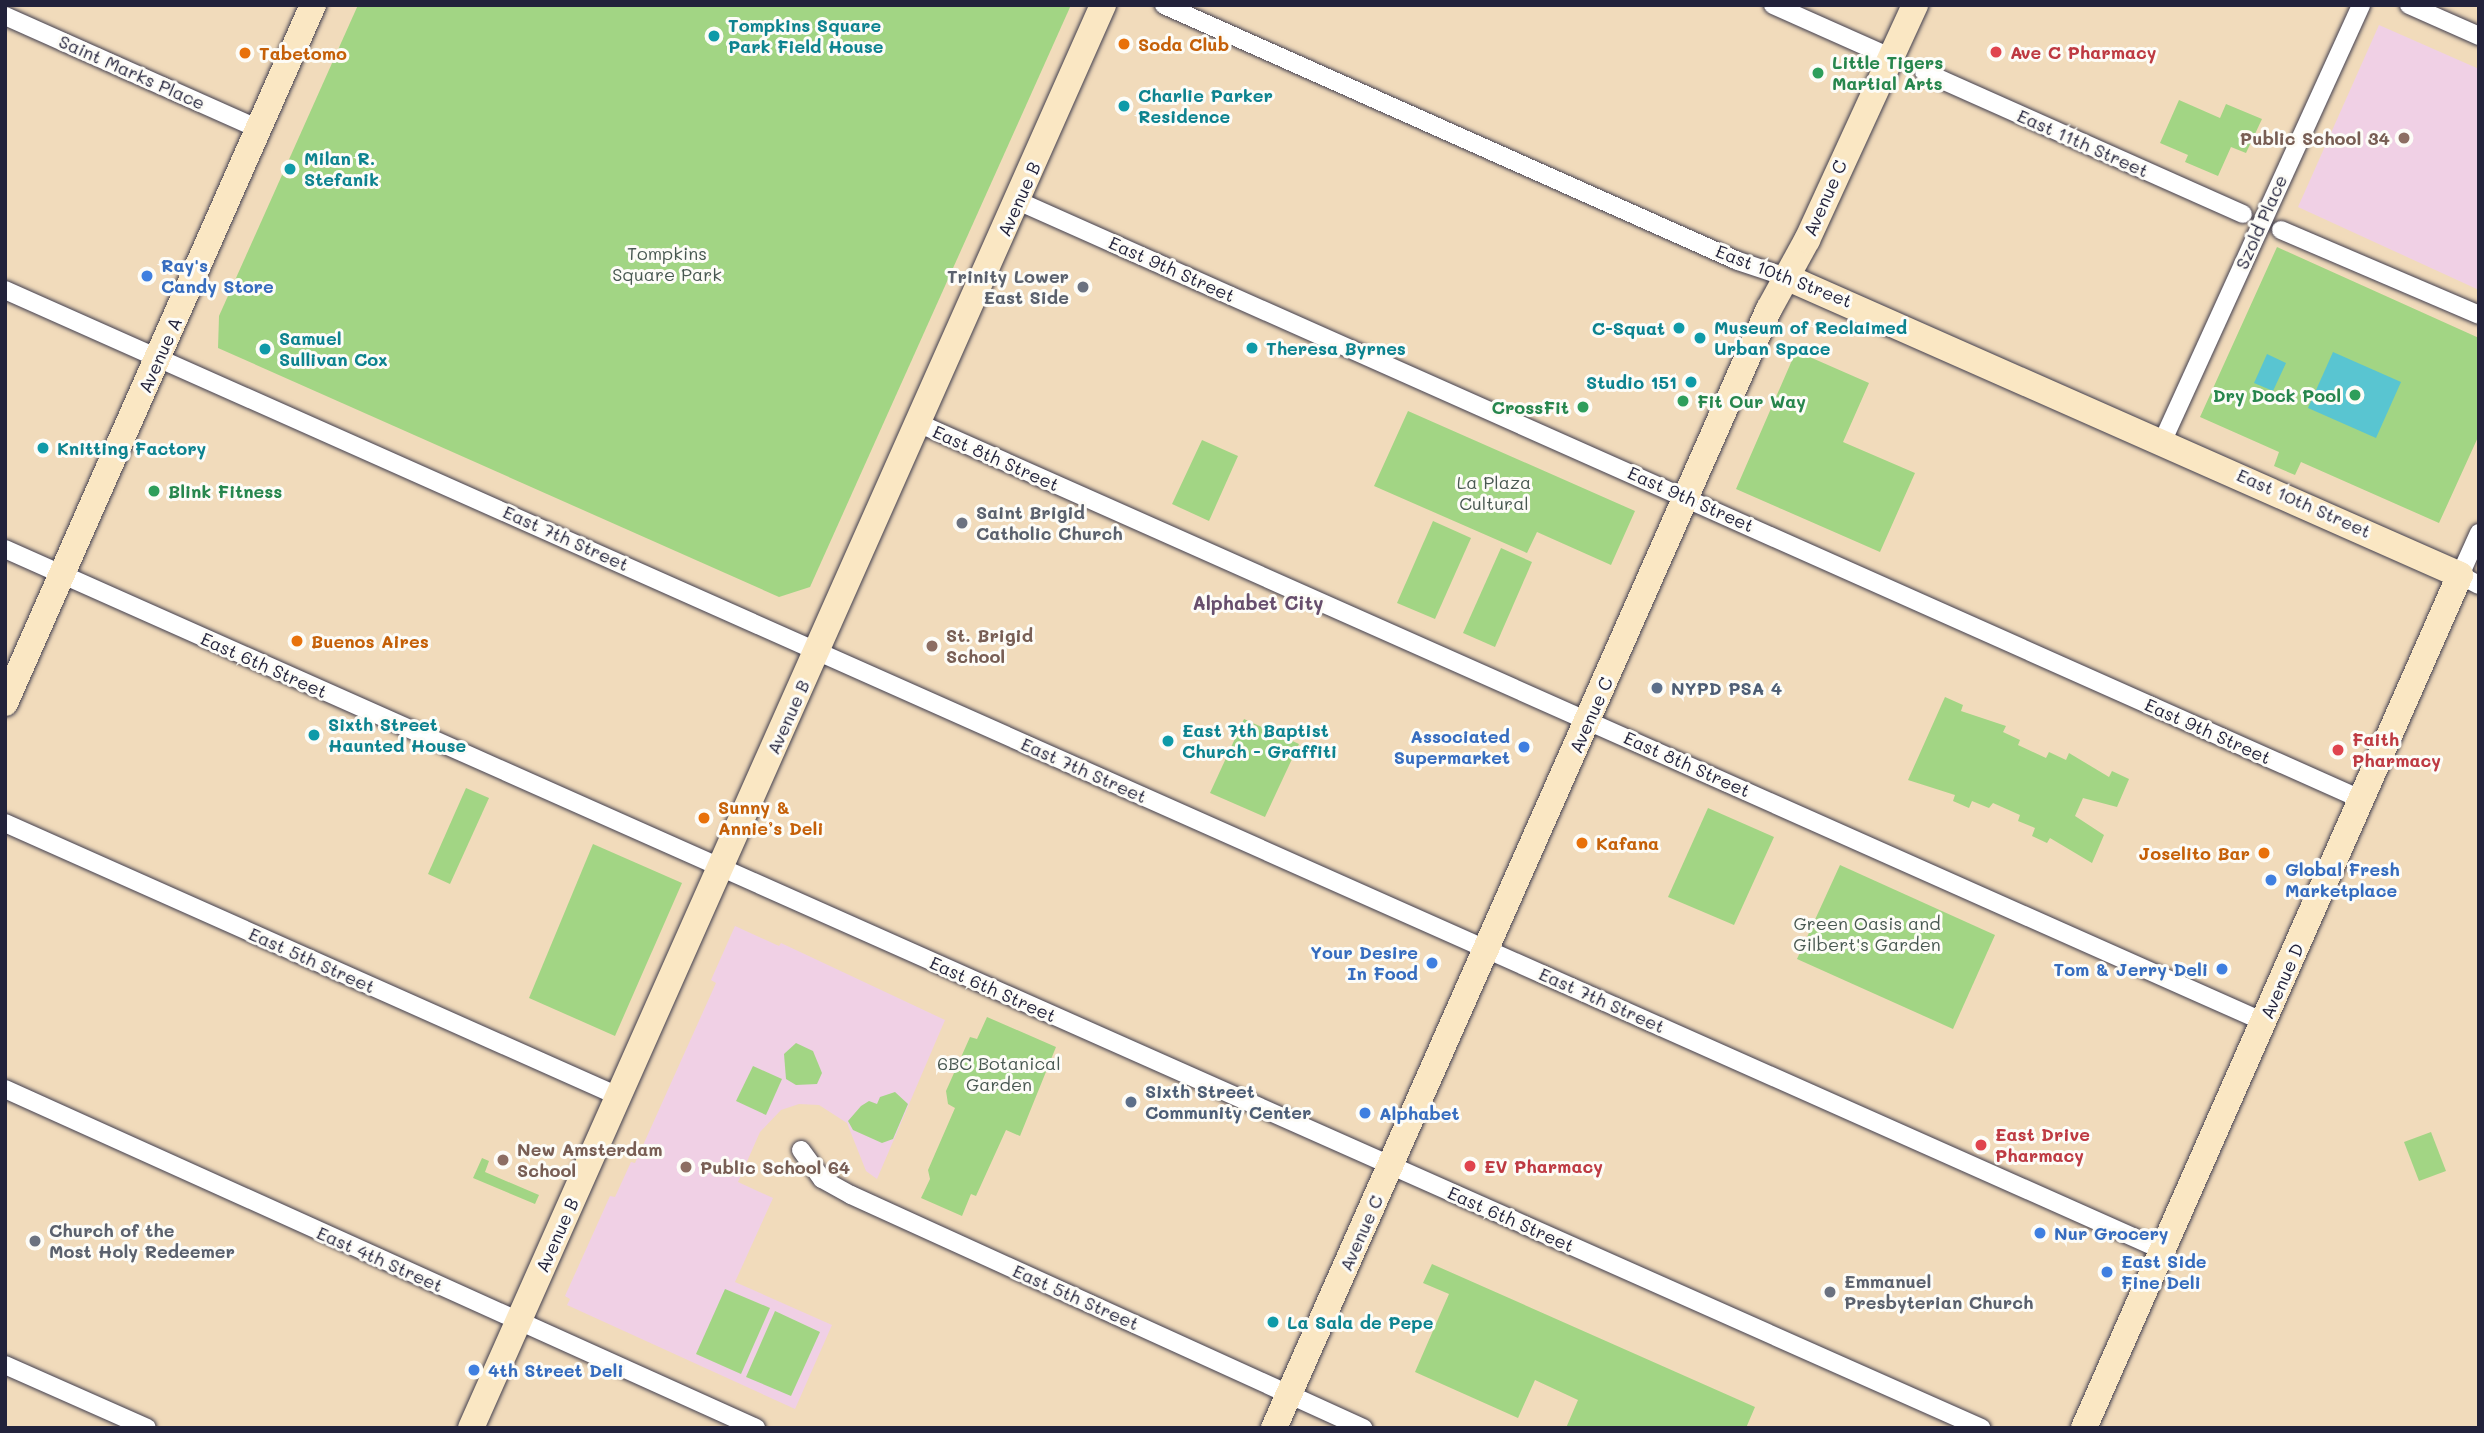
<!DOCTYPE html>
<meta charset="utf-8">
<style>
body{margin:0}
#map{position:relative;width:2484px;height:1433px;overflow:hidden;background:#f1dbbb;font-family:Mali,sans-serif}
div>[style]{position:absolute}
.built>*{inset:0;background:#f0d0e5}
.green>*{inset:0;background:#a2d584}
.water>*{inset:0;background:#59c5d1}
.roads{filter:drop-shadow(0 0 2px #413e4e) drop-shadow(0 0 2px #413e4e)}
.street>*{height:18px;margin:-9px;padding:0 9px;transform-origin:9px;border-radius:9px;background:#fff}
.secondary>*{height:26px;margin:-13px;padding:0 13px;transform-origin:13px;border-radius:13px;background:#fae7c3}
.dots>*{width:19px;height:19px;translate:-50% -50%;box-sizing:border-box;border:4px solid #fdfcf7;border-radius:50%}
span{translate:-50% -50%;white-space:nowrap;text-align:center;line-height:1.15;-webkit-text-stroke:6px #fdfcf7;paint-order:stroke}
.culture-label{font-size:18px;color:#0d838f;font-weight:700}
.left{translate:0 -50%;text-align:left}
.right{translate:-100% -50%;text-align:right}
.food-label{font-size:18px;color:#c56008;font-weight:700}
.health-label{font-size:18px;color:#be3a42;font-weight:700}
.leisure-label{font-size:18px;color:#27864d;font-weight:700}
.street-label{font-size:18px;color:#22223b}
.education-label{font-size:18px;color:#785e54;font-weight:700}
.park-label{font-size:18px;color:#485851}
.shop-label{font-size:18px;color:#366cbe;font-weight:700}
.worship-label{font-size:18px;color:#5b616d;font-weight:700}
.service-label{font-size:18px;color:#4e5e75;font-weight:700}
.neighbourhood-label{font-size:19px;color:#674e6d;font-weight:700}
.frame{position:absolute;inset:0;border:7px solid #22223b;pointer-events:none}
</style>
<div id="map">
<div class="built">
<i style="clip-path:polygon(2379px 25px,2479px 69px,2479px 290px,2298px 207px)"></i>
<i style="clip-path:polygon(735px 926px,779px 946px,781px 943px,945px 1020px,877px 1179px,866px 1171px,847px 1123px,819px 1105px,799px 1104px,781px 1110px,760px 1132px,738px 1182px,773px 1198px,735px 1282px,832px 1325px,795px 1409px,567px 1305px,570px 1299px,565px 1296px,610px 1196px,615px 1197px,631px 1162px,635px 1163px,716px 983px,711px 980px)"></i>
</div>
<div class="green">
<i style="clip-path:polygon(358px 5px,1071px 5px,810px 587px,779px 597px,218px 348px,219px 316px)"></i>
<i style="clip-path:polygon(2179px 100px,2220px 118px,2226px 104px,2262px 119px,2246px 153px,2231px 147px,2218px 176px,2185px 162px,2188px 155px,2160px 143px)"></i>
<i style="clip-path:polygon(2277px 247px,2479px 338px,2479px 435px,2439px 523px,2301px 462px,2295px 475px,2274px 466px,2279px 452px,2200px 417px)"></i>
<i style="clip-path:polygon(1796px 351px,1869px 383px,1843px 442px,1915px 473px,1880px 552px,1736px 489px)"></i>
<i style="clip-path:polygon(1408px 411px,1635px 511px,1611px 565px,1537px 532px,1527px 553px,1374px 486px)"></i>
<i style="clip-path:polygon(1202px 440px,1238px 456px,1209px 521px,1172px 504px)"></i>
<i style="clip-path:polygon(1433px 521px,1471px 538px,1435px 619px,1397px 603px)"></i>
<i style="clip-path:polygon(1501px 548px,1532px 562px,1495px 647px,1463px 633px)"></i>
<i style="clip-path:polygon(1945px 697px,1963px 705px,1961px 711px,2006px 726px,2003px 732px,2020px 740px,2018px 745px,2046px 758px,2049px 752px,2066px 760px,2069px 753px,2109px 777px,2112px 771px,2129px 779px,2117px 807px,2083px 798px,2075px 816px,2104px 835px,2092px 863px,2050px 838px,2047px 843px,2032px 836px,2035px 828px,2018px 821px,2020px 815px,1993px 803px,1989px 808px,1972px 801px,1969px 808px,1953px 801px,1955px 795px,1908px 780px)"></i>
<i style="clip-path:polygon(1244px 719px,1299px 744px,1265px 817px,1210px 793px)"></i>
<i style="clip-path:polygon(466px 788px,489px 798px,450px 884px,428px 874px)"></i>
<i style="clip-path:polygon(1708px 808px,1774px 837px,1734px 925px,1668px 897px)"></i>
<i style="clip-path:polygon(593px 844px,682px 883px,615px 1036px,529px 998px)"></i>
<i style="clip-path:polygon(1840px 865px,1995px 935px,1953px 1029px,1797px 959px)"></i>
<i style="clip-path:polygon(987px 1017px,1056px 1047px,1020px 1136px,1006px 1130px,976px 1196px,971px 1194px,962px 1216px,921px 1198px,930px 1179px,928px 1170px,955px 1108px,948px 1104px,946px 1091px,970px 1037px,977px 1039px)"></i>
<i style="clip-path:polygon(796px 1043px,813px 1051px,822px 1073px,817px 1084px,796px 1085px,786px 1079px,784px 1054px)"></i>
<i style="clip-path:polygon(753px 1066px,782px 1079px,766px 1115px,736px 1101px)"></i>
<i style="clip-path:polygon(895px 1092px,908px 1104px,893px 1139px,882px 1143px,853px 1130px,848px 1121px,861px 1106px,869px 1101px,877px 1104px,880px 1097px)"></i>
<i style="clip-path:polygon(2431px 1132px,2446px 1171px,2419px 1181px,2404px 1142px)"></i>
<i style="clip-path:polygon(482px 1158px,489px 1161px,485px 1172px,539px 1195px,535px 1204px,473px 1178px)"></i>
<i style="clip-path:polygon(1432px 1264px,1755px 1407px,1746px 1428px,1566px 1428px,1578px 1400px,1535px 1380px,1518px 1418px,1415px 1372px,1449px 1294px,1423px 1283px)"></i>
<i style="clip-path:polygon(725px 1289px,770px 1308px,741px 1374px,696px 1354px)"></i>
<i style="clip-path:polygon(775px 1311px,820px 1332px,791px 1396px,746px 1377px)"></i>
</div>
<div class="water">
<i style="clip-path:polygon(2333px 352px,2401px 382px,2376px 438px,2308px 408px)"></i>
<i style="clip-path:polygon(2267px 354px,2286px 363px,2273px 391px,2254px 383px)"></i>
</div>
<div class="roads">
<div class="street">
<i style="left:1164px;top:5px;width:628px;rotate:24.04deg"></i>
<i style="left:1738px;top:261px;width:51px;rotate:18.4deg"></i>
<i style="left:1773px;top:5px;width:130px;rotate:24deg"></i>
<i style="left:2409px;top:5px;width:77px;rotate:23.9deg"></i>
<i style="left:5px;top:16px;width:278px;rotate:24deg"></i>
<i style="left:1924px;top:72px;width:349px;rotate:24deg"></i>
<i style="left:1018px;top:201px;width:1472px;rotate:24.01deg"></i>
<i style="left:2281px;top:230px;width:215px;rotate:23.2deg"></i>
<i style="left:5px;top:290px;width:2361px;rotate:23.99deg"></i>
<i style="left:918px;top:423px;width:1473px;rotate:23.99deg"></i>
<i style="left:2163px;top:440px;width:478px;rotate:-65.5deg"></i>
<i style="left:2479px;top:533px;width:46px;rotate:114.3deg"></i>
<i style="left:2460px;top:575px;width:21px;rotate:28deg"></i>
<i style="left:5px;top:549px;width:2163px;rotate:23.98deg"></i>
<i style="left:5px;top:823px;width:671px;rotate:24.01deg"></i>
<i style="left:5px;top:1089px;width:824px;rotate:24.29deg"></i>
<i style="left:801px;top:1150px;width:36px;rotate:54deg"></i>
<i style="left:822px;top:1179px;width:33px;rotate:29deg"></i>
<i style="left:851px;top:1195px;width:563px;rotate:24.47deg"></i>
<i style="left:5px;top:1365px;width:155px;rotate:23.9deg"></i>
</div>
<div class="secondary">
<i style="left:1786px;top:277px;width:737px;rotate:23.85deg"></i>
<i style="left:2460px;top:575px;width:932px;rotate:113.79deg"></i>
<i style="left:5px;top:703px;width:763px;rotate:-66.19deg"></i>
<i style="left:471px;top:1428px;width:1557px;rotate:-66.05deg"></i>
<i style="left:1274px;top:1428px;width:1224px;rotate:-66.14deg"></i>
<i style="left:1769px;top:309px;width:79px;rotate:-61.2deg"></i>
<i style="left:1807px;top:240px;width:259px;rotate:-65.3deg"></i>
</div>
</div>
<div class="dots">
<i style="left:714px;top:36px;background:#0f9aa8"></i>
<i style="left:1124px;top:44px;background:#e8710a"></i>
<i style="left:1996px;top:52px;background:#e0444e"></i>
<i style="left:245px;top:53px;background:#e8710a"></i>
<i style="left:1818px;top:73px;background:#2e9e5b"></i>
<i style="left:1124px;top:106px;background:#0f9aa8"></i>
<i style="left:2404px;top:138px;background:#8d6e63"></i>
<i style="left:290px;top:169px;background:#0f9aa8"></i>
<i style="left:147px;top:276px;background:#3f7fe0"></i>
<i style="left:1083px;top:287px;background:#6b7280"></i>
<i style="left:1679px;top:328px;background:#0f9aa8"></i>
<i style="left:1700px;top:338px;background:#0f9aa8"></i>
<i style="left:1252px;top:348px;background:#0f9aa8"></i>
<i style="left:265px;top:349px;background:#0f9aa8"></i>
<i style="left:1691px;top:382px;background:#0f9aa8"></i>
<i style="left:2355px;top:395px;background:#2e9e5b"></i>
<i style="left:1683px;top:401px;background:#2e9e5b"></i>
<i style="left:1583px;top:407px;background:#2e9e5b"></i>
<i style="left:43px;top:448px;background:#0f9aa8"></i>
<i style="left:154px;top:491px;background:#2e9e5b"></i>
<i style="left:962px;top:523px;background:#6b7280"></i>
<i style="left:297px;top:641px;background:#e8710a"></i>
<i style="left:932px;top:646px;background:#8d6e63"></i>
<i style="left:1657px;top:688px;background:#5c6f8a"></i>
<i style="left:314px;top:735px;background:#0f9aa8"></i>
<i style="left:1168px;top:741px;background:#0f9aa8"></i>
<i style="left:1524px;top:747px;background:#3f7fe0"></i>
<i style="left:2338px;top:750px;background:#e0444e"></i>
<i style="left:704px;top:818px;background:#e8710a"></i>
<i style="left:1582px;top:843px;background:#e8710a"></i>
<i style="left:2264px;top:853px;background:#e8710a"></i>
<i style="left:2271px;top:880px;background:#3f7fe0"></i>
<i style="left:1432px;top:963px;background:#3f7fe0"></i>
<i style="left:2222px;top:969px;background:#3f7fe0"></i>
<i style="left:1131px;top:1102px;background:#5c6f8a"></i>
<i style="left:1365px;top:1113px;background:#3f7fe0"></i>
<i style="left:1981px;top:1145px;background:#e0444e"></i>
<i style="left:503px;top:1160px;background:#8d6e63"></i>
<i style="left:1470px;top:1166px;background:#e0444e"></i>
<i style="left:686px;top:1167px;background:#8d6e63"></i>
<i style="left:2040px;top:1233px;background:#3f7fe0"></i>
<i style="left:35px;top:1241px;background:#6b7280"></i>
<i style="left:2107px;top:1272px;background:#3f7fe0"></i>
<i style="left:1830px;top:1292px;background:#6b7280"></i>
<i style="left:1273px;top:1322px;background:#0f9aa8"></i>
<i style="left:474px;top:1370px;background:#3f7fe0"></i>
</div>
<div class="culture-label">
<span class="left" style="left:728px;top:36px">Tompkins Square<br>Park Field House</span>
<span class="left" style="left:1138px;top:106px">Charlie Parker<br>Residence</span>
<span class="left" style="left:304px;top:169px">Milan R.<br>Stefanik</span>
<span class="right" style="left:1665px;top:328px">C-Squat</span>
<span class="left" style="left:1714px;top:338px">Museum of Reclaimed<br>Urban Space</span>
<span class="left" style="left:279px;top:349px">Samuel<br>Sullivan Cox</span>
<span class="left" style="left:1266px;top:348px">Theresa Byrnes</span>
<span class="right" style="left:1677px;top:382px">Studio 151</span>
<span class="left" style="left:57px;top:448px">Knitting Factory</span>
<span class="left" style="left:328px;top:735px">Sixth Street<br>Haunted House</span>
<span class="left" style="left:1182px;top:741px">East 7th Baptist<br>Church - Graffiti</span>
<span class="left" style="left:1287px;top:1322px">La Sala de Pepe</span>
</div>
<div class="food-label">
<span class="left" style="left:1138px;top:44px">Soda Club</span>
<span class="left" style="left:259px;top:53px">Tabetomo</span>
<span class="left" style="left:311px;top:641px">Buenos Aires</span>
<span class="left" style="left:718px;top:818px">Sunny &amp;<br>Annie’s Deli</span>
<span class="left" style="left:1596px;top:843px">Kafana</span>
<span class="right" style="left:2250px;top:853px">Joselito Bar</span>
</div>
<div class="health-label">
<span class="left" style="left:2010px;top:52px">Ave C Pharmacy</span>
<span class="left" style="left:2352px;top:750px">Faith<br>Pharmacy</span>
<span class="left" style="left:1995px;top:1145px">East Drive<br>Pharmacy</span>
<span class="left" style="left:1484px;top:1166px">EV Pharmacy</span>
</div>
<div class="leisure-label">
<span class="left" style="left:1832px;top:73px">Little Tigers<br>Martial Arts</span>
<span class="right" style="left:2341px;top:395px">Dry Dock Pool</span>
<span class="left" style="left:1697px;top:401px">Fit Our Way</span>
<span class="right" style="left:1569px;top:407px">CrossFit</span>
<span class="left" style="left:168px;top:491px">Blink Fitness</span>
</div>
<div class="street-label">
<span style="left:132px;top:72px;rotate:24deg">Saint Marks Place</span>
<span style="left:2083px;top:143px;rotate:24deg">East 11th Street</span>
<span style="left:1825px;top:198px;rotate:-66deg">Avenue C</span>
<span style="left:1019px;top:199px;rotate:-66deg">Avenue B</span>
<span style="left:2261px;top:222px;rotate:-66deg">Szold Place</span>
<span style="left:1172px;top:269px;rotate:24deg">East 9th Street</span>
<span style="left:1784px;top:276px;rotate:21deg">East 10th Street</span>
<span style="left:160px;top:355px;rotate:-66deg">Avenue A</span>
<span style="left:996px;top:458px;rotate:24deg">East 8th Street</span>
<span style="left:1691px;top:499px;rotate:24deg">East 9th Street</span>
<span style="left:2304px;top:503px;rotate:24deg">East 10th Street</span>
<span style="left:566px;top:538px;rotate:24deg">East 7th Street</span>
<span style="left:264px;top:665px;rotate:24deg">East 6th Street</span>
<span style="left:1591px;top:715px;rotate:-66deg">Avenue C</span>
<span style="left:788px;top:717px;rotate:-66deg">Avenue B</span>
<span style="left:2208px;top:731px;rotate:24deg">East 9th Street</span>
<span style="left:1687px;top:764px;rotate:24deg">East 8th Street</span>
<span style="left:1084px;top:770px;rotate:24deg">East 7th Street</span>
<span style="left:312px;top:960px;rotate:24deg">East 5th Street</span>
<span style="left:2282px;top:981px;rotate:-66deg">Avenue D</span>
<span style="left:993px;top:989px;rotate:24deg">East 6th Street</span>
<span style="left:1602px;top:1000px;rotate:24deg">East 7th Street</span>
<span style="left:1511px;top:1219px;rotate:24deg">East 6th Street</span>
<span style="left:1361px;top:1233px;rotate:-66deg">Avenue C</span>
<span style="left:557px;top:1235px;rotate:-66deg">Avenue B</span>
<span style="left:380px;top:1259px;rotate:24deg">East 4th Street</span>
<span style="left:1076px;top:1297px;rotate:24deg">East 5th Street</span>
</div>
<div class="education-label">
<span class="right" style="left:2390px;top:138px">Public School 34</span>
<span class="left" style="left:946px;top:646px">St. Brigid<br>School</span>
<span class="left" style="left:517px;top:1160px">New Amsterdam<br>School</span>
<span class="left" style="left:700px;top:1167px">Public School 64</span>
</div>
<div class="park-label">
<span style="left:667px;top:264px">Tompkins<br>Square Park</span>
<span style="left:1494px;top:493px">La Plaza<br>Cultural</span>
<span style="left:1867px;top:934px">Green Oasis and<br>Gilbert's Garden</span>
<span style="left:999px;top:1074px">6BC Botanical<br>Garden</span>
</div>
<div class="shop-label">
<span class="left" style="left:161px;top:276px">Ray's<br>Candy Store</span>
<span class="right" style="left:1510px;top:747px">Associated<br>Supermarket</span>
<span class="left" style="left:2285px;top:880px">Global Fresh<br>Marketplace</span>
<span class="right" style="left:1418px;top:963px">Your Desire<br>In Food</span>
<span class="right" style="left:2208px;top:969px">Tom &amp; Jerry Deli</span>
<span class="left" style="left:1379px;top:1113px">Alphabet</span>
<span class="left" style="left:2054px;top:1233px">Nur Grocery</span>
<span class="left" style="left:2121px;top:1272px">East Side<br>Fine Deli</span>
<span class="left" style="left:488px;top:1370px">4th Street Deli</span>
</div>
<div class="worship-label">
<span class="right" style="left:1069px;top:287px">Trinity Lower<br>East Side</span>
<span class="left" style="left:976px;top:523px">Saint Brigid<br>Catholic Church</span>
<span class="left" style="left:49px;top:1241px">Church of the<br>Most Holy Redeemer</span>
<span class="left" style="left:1844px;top:1292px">Emmanuel<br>Presbyterian Church</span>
</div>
<div class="service-label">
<span class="left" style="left:1671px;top:688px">NYPD PSA 4</span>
<span class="left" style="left:1145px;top:1102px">Sixth Street<br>Community Center</span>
</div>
<div class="neighbourhood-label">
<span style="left:1258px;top:603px">Alphabet City</span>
</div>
<div class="frame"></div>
</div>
